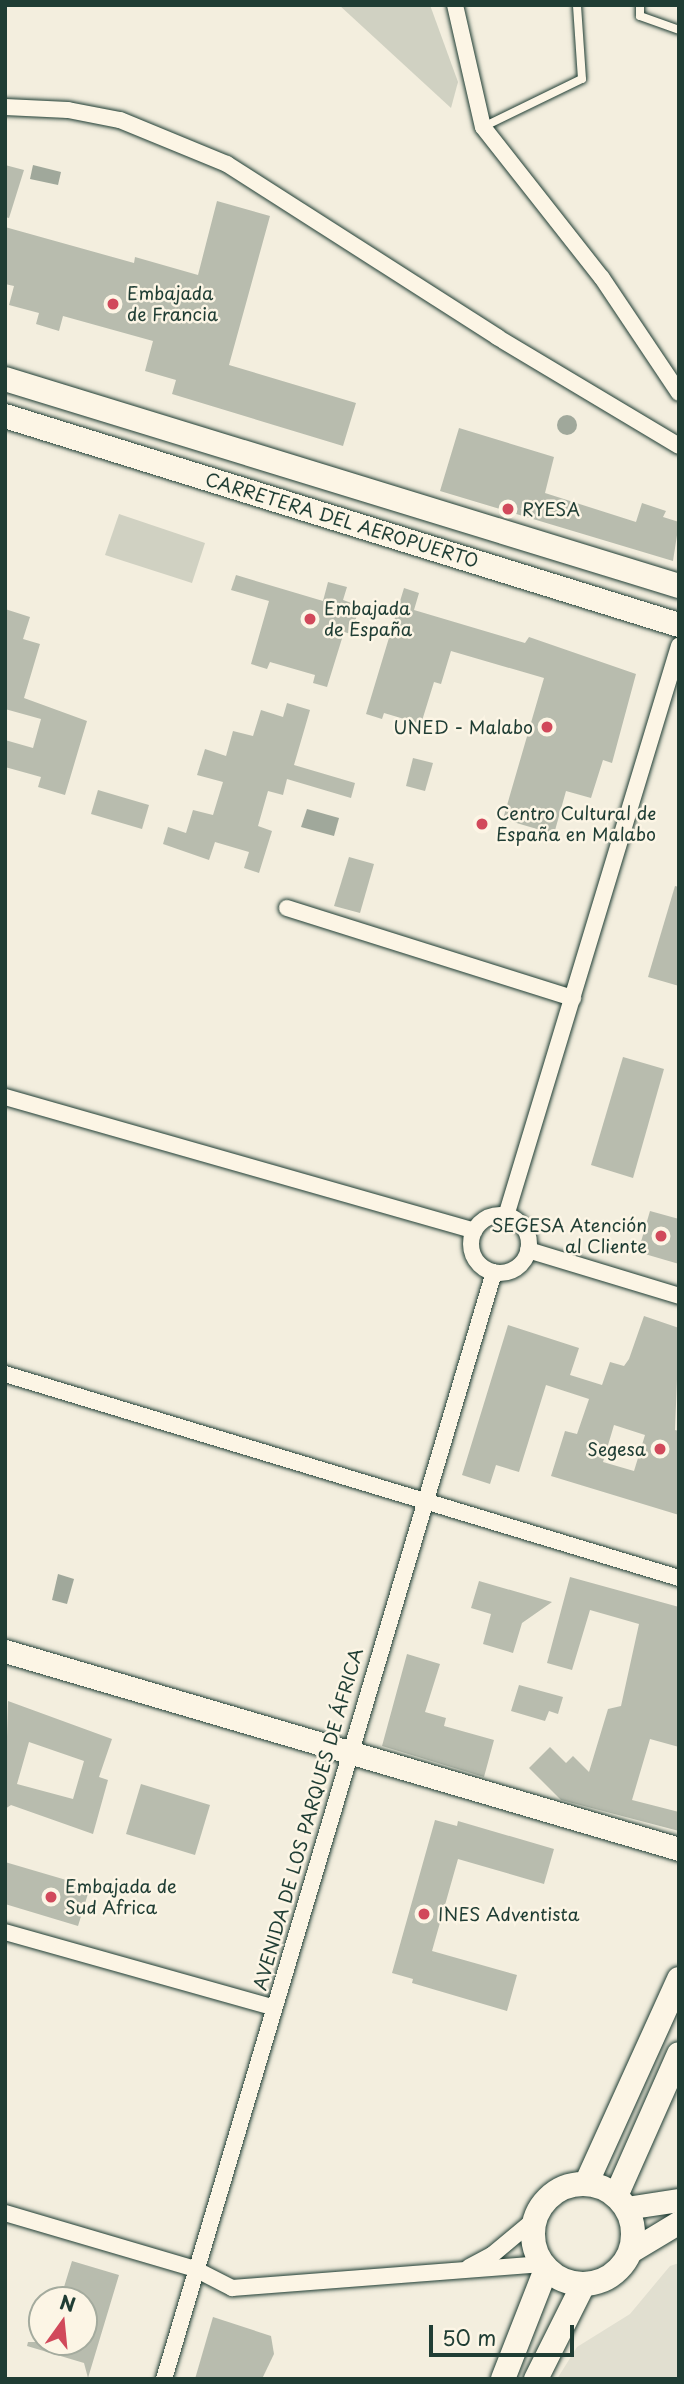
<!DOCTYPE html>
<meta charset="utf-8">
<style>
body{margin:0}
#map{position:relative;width:684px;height:2384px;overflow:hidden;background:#f3eede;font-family:"Playpen Sans",sans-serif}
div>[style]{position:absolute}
.built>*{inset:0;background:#e1dfd0}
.green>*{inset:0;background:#d0d1c2}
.water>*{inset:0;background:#a0a89b}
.round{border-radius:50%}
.building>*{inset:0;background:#b8bcae}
.roads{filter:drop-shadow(0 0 2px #1f3d34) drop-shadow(0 0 2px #1f3d34)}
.lane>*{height:8px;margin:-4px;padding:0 4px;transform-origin:4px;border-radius:4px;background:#fcf5e5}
.street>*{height:16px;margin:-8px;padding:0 8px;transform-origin:8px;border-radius:8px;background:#fcf5e5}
.street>.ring{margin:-8px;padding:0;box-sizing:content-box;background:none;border:16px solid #fcf5e5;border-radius:50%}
.secondary>*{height:23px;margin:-11.5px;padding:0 11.5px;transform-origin:11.5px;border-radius:11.5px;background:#fcf5e5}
.primary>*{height:24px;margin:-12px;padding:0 12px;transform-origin:12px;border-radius:12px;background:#fcf5e5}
.primary>.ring{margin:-12px;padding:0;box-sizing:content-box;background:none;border:24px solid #fcf5e5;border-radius:50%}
.dots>*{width:19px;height:19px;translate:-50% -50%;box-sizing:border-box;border:4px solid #fcf5e5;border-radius:50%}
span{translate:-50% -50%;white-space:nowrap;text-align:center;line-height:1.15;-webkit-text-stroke:5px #fcf5e5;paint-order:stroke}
.poi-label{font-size:18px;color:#1f3d34}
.left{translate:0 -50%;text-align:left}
.right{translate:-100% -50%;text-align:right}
.street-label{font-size:18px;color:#1f3d34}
.frame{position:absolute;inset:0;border:7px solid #1f3d34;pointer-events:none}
.north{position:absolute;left:28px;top:2286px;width:70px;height:70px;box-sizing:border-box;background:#fcf5e5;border:2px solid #a4ab9e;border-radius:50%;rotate:15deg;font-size:19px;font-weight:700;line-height:28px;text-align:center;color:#1f3d34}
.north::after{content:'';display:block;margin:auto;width:24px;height:32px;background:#d1495b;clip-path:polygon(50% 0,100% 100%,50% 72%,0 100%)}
.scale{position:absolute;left:429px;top:2325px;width:145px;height:32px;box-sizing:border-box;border:4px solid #1f3d34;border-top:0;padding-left:9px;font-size:21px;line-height:24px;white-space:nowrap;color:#1f3d34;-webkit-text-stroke:5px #fcf5e5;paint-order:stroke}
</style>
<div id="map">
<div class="built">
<i style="clip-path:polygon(679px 2263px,679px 2379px,557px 2379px,577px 2347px,630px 2314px,670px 2266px)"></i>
</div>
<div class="green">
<i style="clip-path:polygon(339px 5px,430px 5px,458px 82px,451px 108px)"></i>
<i style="clip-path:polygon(119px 514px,205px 543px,192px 583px,105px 555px)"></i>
</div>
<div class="water">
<i style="clip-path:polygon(33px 165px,61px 172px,58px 185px,30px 179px)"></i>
<i class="round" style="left:557px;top:415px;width:20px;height:20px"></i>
<i style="clip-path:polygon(307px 809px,339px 818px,334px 836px,301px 827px)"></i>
<i style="clip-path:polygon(58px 1574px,74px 1579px,67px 1604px,52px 1600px)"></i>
</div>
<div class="building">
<i style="clip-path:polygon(5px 165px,24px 170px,9px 218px,5px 217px)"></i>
<i style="clip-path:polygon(217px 201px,270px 216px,229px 365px,356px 403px,343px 446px,172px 394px,176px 380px,145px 371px,153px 341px,63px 316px,59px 331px,36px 324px,39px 313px,9px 305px,14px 286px,5px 284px,5px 227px,134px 263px,135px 257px,198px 275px)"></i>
<i style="clip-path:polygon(459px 428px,554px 457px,545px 493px,636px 522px,642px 503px,666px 511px,663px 517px,679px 522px,673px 561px,440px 491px)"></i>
<i style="clip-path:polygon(236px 575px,323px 601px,328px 582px,347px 587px,343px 600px,360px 606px,351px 634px,344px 632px,327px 687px,313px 683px,315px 675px,270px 662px,267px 669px,251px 664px,269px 601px,231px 590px)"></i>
<i style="clip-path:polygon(404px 588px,419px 593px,414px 610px,525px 643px,529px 637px,636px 674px,612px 763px,603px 760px,591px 798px,566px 791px,554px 834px,503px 819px,544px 678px,451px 651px,441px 684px,434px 682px,421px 724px,384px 713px,382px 719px,366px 714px)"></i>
<i style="clip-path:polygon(5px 609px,30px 617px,23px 639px,40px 644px,24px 698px,87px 721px,65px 795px,38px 787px,41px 777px,5px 767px,5px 740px,33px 748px,41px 719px,5px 709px)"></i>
<i style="clip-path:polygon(287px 703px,310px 710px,294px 765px,355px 783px,351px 798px,287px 779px,283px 795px,268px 791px,258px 826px,272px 831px,259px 873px,244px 868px,249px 852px,215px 842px,209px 860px,163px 844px,168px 827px,186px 833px,193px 810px,213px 815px,223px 782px,197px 775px,205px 749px,226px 756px,233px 731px,253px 736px,261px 710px,283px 717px)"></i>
<i style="clip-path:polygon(413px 758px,433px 763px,425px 791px,406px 786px)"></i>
<i style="clip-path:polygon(98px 790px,149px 805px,142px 829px,91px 814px)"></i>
<i style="clip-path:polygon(349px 857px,374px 864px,360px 913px,334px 906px)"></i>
<i style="clip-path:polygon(675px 886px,679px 887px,679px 986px,648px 977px)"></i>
<i style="clip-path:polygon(623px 1057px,664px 1069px,633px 1178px,591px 1165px)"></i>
<i style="clip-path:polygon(650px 1211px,679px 1219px,679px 1264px,638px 1252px)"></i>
<i style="clip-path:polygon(evenodd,644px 1316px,679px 1328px,675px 1430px,679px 1431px,679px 1515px,551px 1476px,565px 1431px,577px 1434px,589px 1399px,546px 1385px,519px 1472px,496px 1465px,490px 1484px,462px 1475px,508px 1325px,579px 1348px,570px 1375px,602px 1385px,610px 1362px,624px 1366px,629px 1359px,644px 1316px,614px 1425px,645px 1435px,634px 1471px,603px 1462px,614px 1425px)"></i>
<i style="clip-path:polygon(570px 1577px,679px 1607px,679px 1747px,650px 1739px,632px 1800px,679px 1812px,679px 1831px,561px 1800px,529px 1768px,550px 1747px,566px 1763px,573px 1756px,589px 1772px,608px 1709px,621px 1706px,639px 1624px,590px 1610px,572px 1670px,547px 1663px)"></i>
<i style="clip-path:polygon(479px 1581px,552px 1602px,522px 1623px,513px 1653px,483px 1644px,491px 1614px,471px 1608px)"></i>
<i style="clip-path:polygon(407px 1654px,440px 1664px,425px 1712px,446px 1718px,444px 1726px,494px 1740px,484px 1777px,382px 1746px)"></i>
<i style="clip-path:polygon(519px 1685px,563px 1697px,558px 1714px,549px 1711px,545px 1721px,511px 1711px)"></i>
<i style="clip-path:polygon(evenodd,8px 1701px,112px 1739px,99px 1777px,108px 1780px,93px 1834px,11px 1805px,5px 1809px,8px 1701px,29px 1742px,84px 1761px,73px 1799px,17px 1784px,29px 1742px)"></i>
<i style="clip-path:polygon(141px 1784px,210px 1805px,195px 1855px,126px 1834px)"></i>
<i style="clip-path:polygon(435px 1820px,457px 1826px,458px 1821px,554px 1849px,544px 1884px,458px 1859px,432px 1951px,517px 1975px,507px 2011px,412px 1983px,413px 1979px,392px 1973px)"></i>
<i style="clip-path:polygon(5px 1862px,90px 1887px,78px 1926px,5px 1904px)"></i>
<i style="clip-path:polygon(72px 2261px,119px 2275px,88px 2378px,84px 2363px,27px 2346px,28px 2342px,84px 2342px,84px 2300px,60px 2300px)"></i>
<i style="clip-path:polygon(213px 2317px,271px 2336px,274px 2354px,262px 2379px,195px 2379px)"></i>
</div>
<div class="roads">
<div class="lane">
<i style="left:640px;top:5px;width:11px;rotate:90deg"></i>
<i style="left:640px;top:16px;width:41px;rotate:19.7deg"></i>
<i style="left:483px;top:127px;width:110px;rotate:-25.9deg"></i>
<i style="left:582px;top:79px;width:74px;rotate:-93.9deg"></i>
</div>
<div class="street">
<i style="left:455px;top:5px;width:125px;rotate:77.1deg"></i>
<i style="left:483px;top:127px;width:192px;rotate:51.8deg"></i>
<i style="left:602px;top:278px;width:138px;rotate:56.2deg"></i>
<i style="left:5px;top:107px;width:63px;rotate:2.7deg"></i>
<i style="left:68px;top:110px;width:53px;rotate:10.9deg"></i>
<i style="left:120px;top:120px;width:116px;rotate:22.4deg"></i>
<i style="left:227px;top:164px;width:321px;rotate:32.6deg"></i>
<i style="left:497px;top:337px;width:212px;rotate:30.9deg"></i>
<i style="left:287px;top:908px;width:300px;rotate:17.5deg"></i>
<i style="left:5px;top:1097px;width:488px;rotate:15.9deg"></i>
<i class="ring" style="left:471px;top:1215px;width:42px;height:42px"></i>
<i style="left:506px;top:1216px;width:596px;rotate:-73.12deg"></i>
<i style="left:528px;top:1250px;width:158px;rotate:16.9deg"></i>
<i style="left:5px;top:1374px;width:704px;rotate:16.84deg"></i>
<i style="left:5px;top:1932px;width:277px;rotate:15.7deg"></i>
<i style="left:5px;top:2213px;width:198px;rotate:16.4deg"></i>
<i style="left:195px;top:2269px;width:42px;rotate:27.2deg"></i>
<i style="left:232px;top:2288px;width:312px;rotate:-4.4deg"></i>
<i style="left:469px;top:2267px;width:26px;rotate:-28deg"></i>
<i style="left:492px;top:2255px;width:56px;rotate:-39.9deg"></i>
<i style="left:164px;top:2379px;width:1155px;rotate:-73.4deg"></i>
</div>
<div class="secondary">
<i style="left:5px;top:1651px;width:702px;rotate:16.37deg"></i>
<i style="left:626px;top:2208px;width:54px;rotate:-8.6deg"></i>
<i style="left:631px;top:2251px;width:56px;rotate:-31.1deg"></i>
</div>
<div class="primary">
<i style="left:5px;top:379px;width:705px;rotate:17.07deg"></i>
<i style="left:5px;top:416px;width:706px;rotate:17.23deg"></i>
<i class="ring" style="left:533px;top:2184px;width:76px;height:76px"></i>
<i style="left:586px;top:2184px;width:225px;rotate:-65.6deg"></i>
<i style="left:616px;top:2196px;width:155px;rotate:-66.1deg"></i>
<i style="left:503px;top:2379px;width:118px;rotate:-68.6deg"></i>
<i style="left:536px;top:2379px;width:105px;rotate:-63.4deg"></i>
</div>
</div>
<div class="dots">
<i style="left:113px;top:304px;background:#d1495b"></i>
<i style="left:508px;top:509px;background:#d1495b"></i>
<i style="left:310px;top:619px;background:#d1495b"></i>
<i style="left:547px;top:727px;background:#d1495b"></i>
<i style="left:482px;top:824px;background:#d1495b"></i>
<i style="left:661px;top:1236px;background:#d1495b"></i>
<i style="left:660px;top:1449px;background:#d1495b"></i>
<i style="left:51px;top:1897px;background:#d1495b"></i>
<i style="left:424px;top:1914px;background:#d1495b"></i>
</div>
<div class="poi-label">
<span class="left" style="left:127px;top:304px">Embajada<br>de Francia</span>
<span class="left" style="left:522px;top:509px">RYESA</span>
<span class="left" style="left:324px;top:619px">Embajada<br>de España</span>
<span class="right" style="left:533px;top:727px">UNED - Malabo</span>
<span class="left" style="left:496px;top:824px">Centro Cultural de<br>España en Malabo</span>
<span class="right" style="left:647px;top:1236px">SEGESA Atención<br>al Cliente</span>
<span class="right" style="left:646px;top:1449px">Segesa</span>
<span class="left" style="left:65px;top:1897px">Embajada de<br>Sud Africa</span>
<span class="left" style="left:438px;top:1914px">INES Adventista</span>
</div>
<div class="street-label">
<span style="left:342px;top:520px;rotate:17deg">CARRETERA DEL AEROPUERTO</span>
<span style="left:308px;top:1819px;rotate:-74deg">AVENIDA DE LOS PARQUES DE ÁFRICA</span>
</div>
<div class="frame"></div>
<div class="north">N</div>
<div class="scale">50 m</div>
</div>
